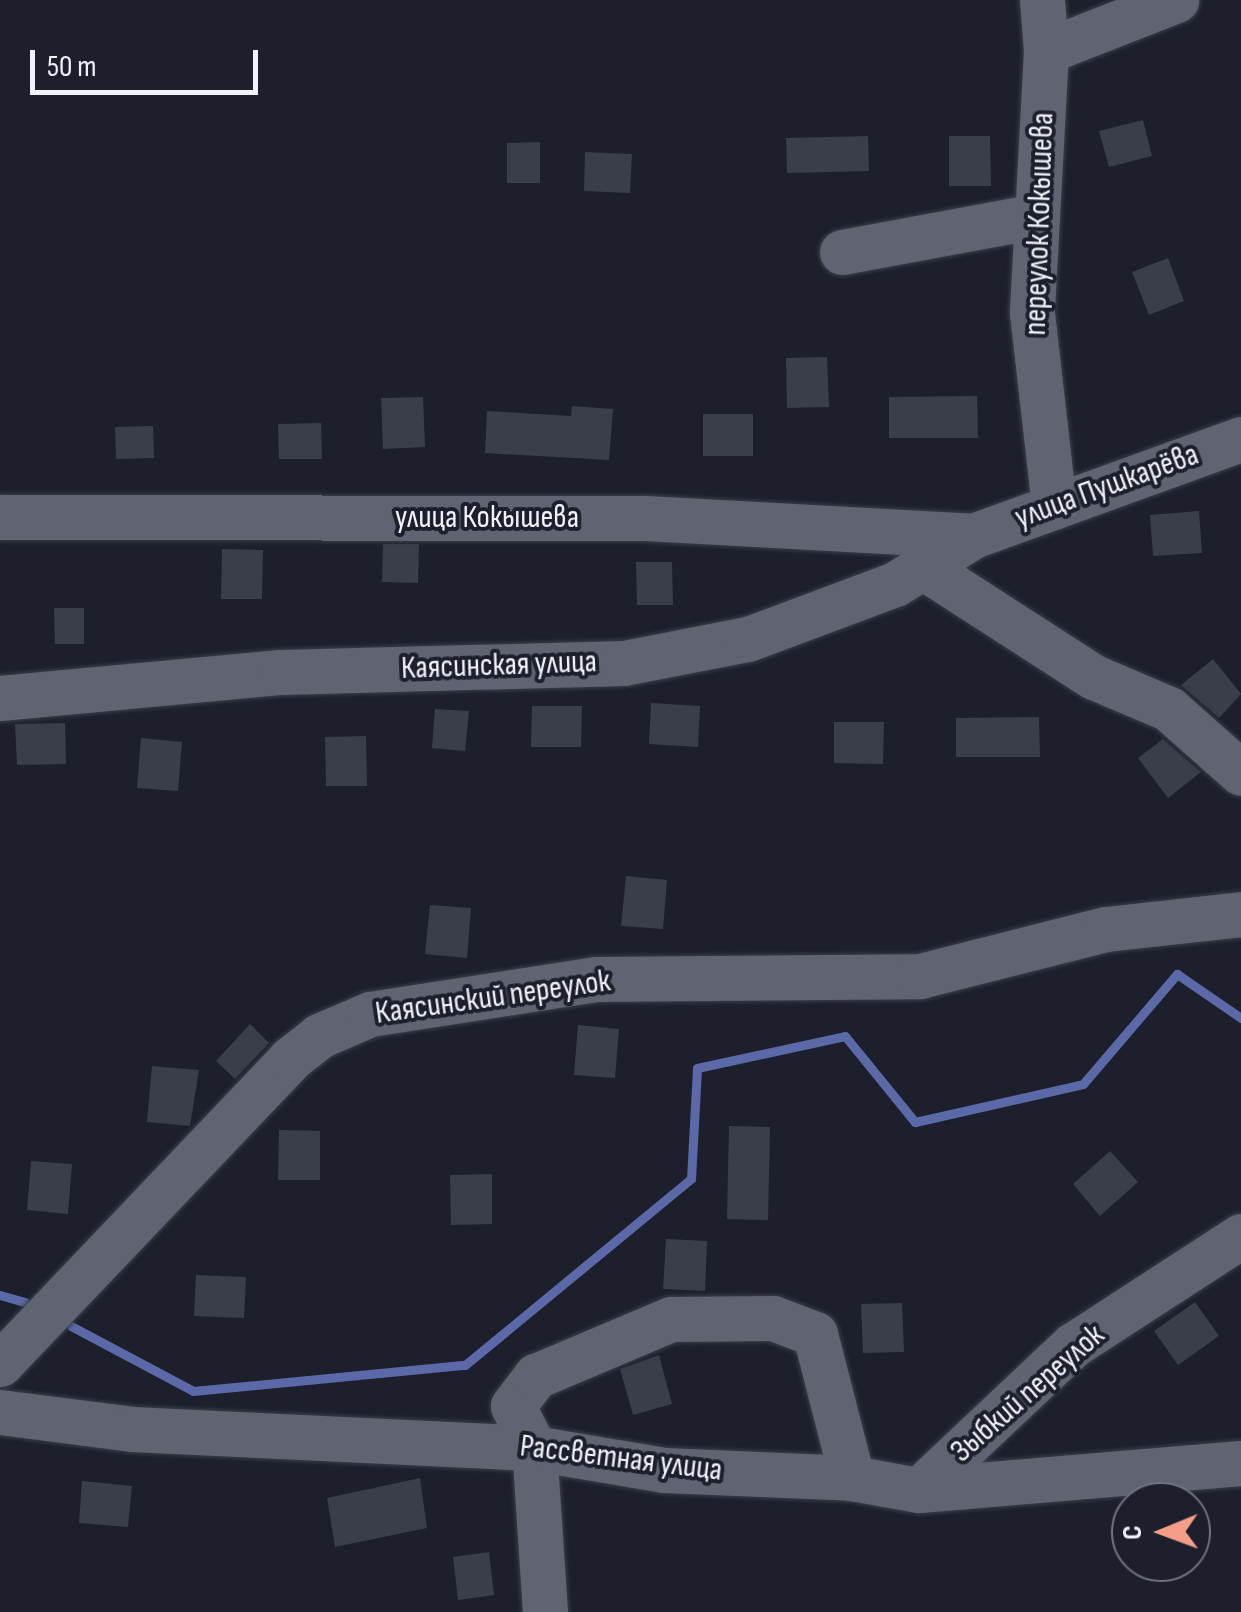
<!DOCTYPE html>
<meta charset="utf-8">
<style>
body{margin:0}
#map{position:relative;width:1241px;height:1612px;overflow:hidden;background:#1d202c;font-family:"Sofia Sans Condensed",sans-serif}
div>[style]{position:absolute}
.stream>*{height:9px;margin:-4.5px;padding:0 4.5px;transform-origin:4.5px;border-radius:4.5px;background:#5c69a8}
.building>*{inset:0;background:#3a3d4a}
.roads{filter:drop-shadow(0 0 2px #3b3d47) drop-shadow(0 0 2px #3b3d47)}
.minor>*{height:45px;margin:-22.5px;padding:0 22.5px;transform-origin:22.5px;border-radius:22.5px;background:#606372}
span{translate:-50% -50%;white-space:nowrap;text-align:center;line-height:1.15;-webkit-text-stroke:8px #1d202c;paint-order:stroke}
.street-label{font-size:32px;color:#f1f3fc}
.north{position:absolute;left:1111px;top:1482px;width:100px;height:100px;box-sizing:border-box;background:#1d202c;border:2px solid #72747f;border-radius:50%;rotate:269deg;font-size:28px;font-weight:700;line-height:40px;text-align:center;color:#f1f3fc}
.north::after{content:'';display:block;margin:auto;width:35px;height:45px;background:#f49e87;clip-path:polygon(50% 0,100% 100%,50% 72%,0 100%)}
.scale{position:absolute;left:30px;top:50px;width:228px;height:45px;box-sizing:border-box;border:5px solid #f1f3fc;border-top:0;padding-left:12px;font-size:30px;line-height:35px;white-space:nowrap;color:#f1f3fc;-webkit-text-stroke:8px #1d202c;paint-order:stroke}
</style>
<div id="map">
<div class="stream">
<i style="left:0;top:1295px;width:26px;rotate:16deg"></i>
<i style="left:71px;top:1326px;width:138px;rotate:28deg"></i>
<i style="left:193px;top:1391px;width:273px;rotate:-5.5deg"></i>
<i style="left:465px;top:1365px;width:293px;rotate:-39.5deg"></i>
<i style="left:691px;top:1179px;width:111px;rotate:-86.9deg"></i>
<i style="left:697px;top:1068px;width:151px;rotate:-12.2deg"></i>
<i style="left:845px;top:1036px;width:111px;rotate:50.9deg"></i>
<i style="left:915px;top:1122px;width:172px;rotate:-12.7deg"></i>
<i style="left:1083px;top:1084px;width:145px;rotate:-49.5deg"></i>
<i style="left:1177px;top:974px;width:78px;rotate:34.5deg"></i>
</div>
<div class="building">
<i style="clip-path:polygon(1143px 120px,1152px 156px,1109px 167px,1099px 131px)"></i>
<i style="clip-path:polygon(868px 136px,869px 171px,787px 173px,786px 138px)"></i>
<i style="clip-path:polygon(949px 136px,990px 136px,991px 186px,949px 186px)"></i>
<i style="clip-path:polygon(540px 142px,540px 183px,507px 183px,507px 143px)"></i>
<i style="clip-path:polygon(585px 152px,632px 154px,630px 193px,584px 191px)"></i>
<i style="clip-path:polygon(1168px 258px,1184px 301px,1149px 315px,1132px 272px)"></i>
<i style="clip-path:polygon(827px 357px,829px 407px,787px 408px,786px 358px)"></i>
<i style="clip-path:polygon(977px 396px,978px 438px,889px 438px,889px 397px)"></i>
<i style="clip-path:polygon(423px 397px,425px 447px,383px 449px,381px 398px)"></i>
<i style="clip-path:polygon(572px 406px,613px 409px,609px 460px,485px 453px,487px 411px,571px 416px)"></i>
<i style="clip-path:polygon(703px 414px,753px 414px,753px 456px,703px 456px)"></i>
<i style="clip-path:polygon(321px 423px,322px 459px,279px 459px,278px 424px)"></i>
<i style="clip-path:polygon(153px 426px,154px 458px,116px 459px,115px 427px)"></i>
<i style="clip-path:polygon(1199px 511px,1202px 553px,1153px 556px,1150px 515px)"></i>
<i style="clip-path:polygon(383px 544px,419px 544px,418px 583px,382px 582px)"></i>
<i style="clip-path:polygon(222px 549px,263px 550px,262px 599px,221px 599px)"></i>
<i style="clip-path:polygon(636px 562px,672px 562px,673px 605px,637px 605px)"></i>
<i style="clip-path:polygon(54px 608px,84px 608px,84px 644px,55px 644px)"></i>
<i style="clip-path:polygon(1213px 659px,1241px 694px,1219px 718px,1181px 685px)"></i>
<i style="clip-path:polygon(651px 703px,700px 706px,698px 747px,649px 744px)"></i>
<i style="clip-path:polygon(532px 706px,582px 706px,581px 747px,531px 747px)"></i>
<i style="clip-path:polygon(435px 709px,469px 711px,465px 751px,432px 748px)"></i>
<i style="clip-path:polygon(1039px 717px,1040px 757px,956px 757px,956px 718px)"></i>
<i style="clip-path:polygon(834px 722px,884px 722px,883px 764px,834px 763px)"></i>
<i style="clip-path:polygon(65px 723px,66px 764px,17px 765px,15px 724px)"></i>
<i style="clip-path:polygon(366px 736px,367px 786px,326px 786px,325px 737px)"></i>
<i style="clip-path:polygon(141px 738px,182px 742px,178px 791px,137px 788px)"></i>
<i style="clip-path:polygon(1163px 739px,1201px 772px,1168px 798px,1138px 758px)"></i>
<i style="clip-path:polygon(626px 876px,667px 880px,663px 929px,621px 926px)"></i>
<i style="clip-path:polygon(430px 905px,471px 908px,467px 958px,425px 954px)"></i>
<i style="clip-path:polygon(250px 1024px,269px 1043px,235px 1079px,216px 1061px)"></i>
<i style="clip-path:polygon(578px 1025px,619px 1029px,615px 1078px,574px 1075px)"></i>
<i style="clip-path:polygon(152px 1066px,199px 1070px,190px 1126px,147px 1122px)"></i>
<i style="clip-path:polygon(729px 1126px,770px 1127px,768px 1220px,727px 1219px)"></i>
<i style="clip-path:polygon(279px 1130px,320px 1131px,320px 1180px,278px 1180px)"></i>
<i style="clip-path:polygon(1110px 1151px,1138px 1182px,1100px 1216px,1073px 1184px)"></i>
<i style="clip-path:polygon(31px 1161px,72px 1164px,68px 1214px,27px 1210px)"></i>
<i style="clip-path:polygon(492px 1174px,492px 1224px,451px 1225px,450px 1175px)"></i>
<i style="clip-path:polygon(666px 1239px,707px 1241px,705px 1291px,663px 1289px)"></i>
<i style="clip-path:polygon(196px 1275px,246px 1277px,244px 1318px,194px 1316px)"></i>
<i style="clip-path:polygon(1195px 1302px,1219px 1336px,1178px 1365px,1154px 1331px)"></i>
<i style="clip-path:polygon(902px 1303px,904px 1352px,863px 1353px,861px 1304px)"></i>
<i style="clip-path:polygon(659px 1355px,672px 1404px,633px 1415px,620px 1369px)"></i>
<i style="clip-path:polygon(420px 1478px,427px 1528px,335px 1547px,327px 1498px)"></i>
<i style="clip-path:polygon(82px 1481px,132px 1486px,128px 1527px,79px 1523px)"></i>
<i style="clip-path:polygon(489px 1552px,494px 1595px,458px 1600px,453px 1557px)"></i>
</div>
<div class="roads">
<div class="minor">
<i style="left:1042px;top:0;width:51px;rotate:85.5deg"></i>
<i style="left:1046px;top:51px;width:262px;rotate:93.1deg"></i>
<i style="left:1032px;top:313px;width:195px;rotate:83.5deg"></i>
<i style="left:1046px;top:51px;width:140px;rotate:-21.4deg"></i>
<i style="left:842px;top:252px;width:198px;rotate:-10.5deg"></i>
<i style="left:0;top:517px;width:645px;rotate:0.09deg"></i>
<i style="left:645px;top:518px;width:328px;rotate:3.1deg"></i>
<i style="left:923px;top:567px;width:203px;rotate:32.8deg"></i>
<i style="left:1094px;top:677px;width:82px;rotate:23.1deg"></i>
<i style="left:1169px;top:709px;width:96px;rotate:41.6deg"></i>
<i style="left:0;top:698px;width:282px;rotate:-5.3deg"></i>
<i style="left:281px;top:672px;width:343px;rotate:-1.5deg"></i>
<i style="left:624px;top:663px;width:126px;rotate:-11deg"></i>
<i style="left:748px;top:639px;width:157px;rotate:-20.5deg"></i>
<i style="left:895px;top:584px;width:92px;rotate:-31.6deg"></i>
<i style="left:973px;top:536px;width:285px;rotate:-19.9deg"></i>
<i style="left:0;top:1364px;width:421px;rotate:-46.4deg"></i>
<i style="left:290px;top:1059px;width:37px;rotate:-38deg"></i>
<i style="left:319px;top:1036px;width:56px;rotate:-23.3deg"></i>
<i style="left:370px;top:1014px;width:229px;rotate:-8.8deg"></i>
<i style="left:596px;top:979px;width:324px;rotate:-0.5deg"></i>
<i style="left:920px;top:976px;width:192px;rotate:-14.2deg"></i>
<i style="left:1106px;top:929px;width:136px;rotate:-6.3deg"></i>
<i style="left:0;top:1412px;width:133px;rotate:7.3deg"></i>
<i style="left:132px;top:1429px;width:402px;rotate:2.7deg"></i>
<i style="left:534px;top:1448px;width:132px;rotate:9.6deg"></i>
<i style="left:664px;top:1470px;width:188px;rotate:2.4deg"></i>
<i style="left:852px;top:1478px;width:68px;rotate:10.2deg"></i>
<i style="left:919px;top:1490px;width:323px;rotate:-4.8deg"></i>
<i style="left:919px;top:1490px;width:212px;rotate:-43.3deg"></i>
<i style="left:1073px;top:1345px;width:200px;rotate:-33deg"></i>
<i style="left:545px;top:1612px;width:164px;rotate:-93.8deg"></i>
<i style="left:534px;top:1448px;width:47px;rotate:-116.6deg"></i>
<i style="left:513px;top:1406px;width:38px;rotate:-53deg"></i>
<i style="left:536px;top:1376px;width:147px;rotate:-22.9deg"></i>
<i style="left:671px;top:1319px;width:102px;rotate:-0.6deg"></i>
<i style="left:773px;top:1318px;width:45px;rotate:20.9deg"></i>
<i style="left:815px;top:1334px;width:149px;rotate:75.6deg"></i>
</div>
</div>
<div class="street-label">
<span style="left:1040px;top:224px;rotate:-88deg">переулок Кокышева</span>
<span style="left:1107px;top:487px;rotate:-20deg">улица Пушкарёва</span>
<span style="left:487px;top:518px">улица Кокышева</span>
<span style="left:499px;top:666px;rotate:-2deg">Каясинская улица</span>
<span style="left:493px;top:998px;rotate:-8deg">Каясинский переулок</span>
<span style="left:1028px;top:1394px;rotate:-41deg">Зыбкий переулок</span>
<span style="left:621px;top:1459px;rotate:7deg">Рассветная улица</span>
</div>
<div class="north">С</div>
<div class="scale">50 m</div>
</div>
